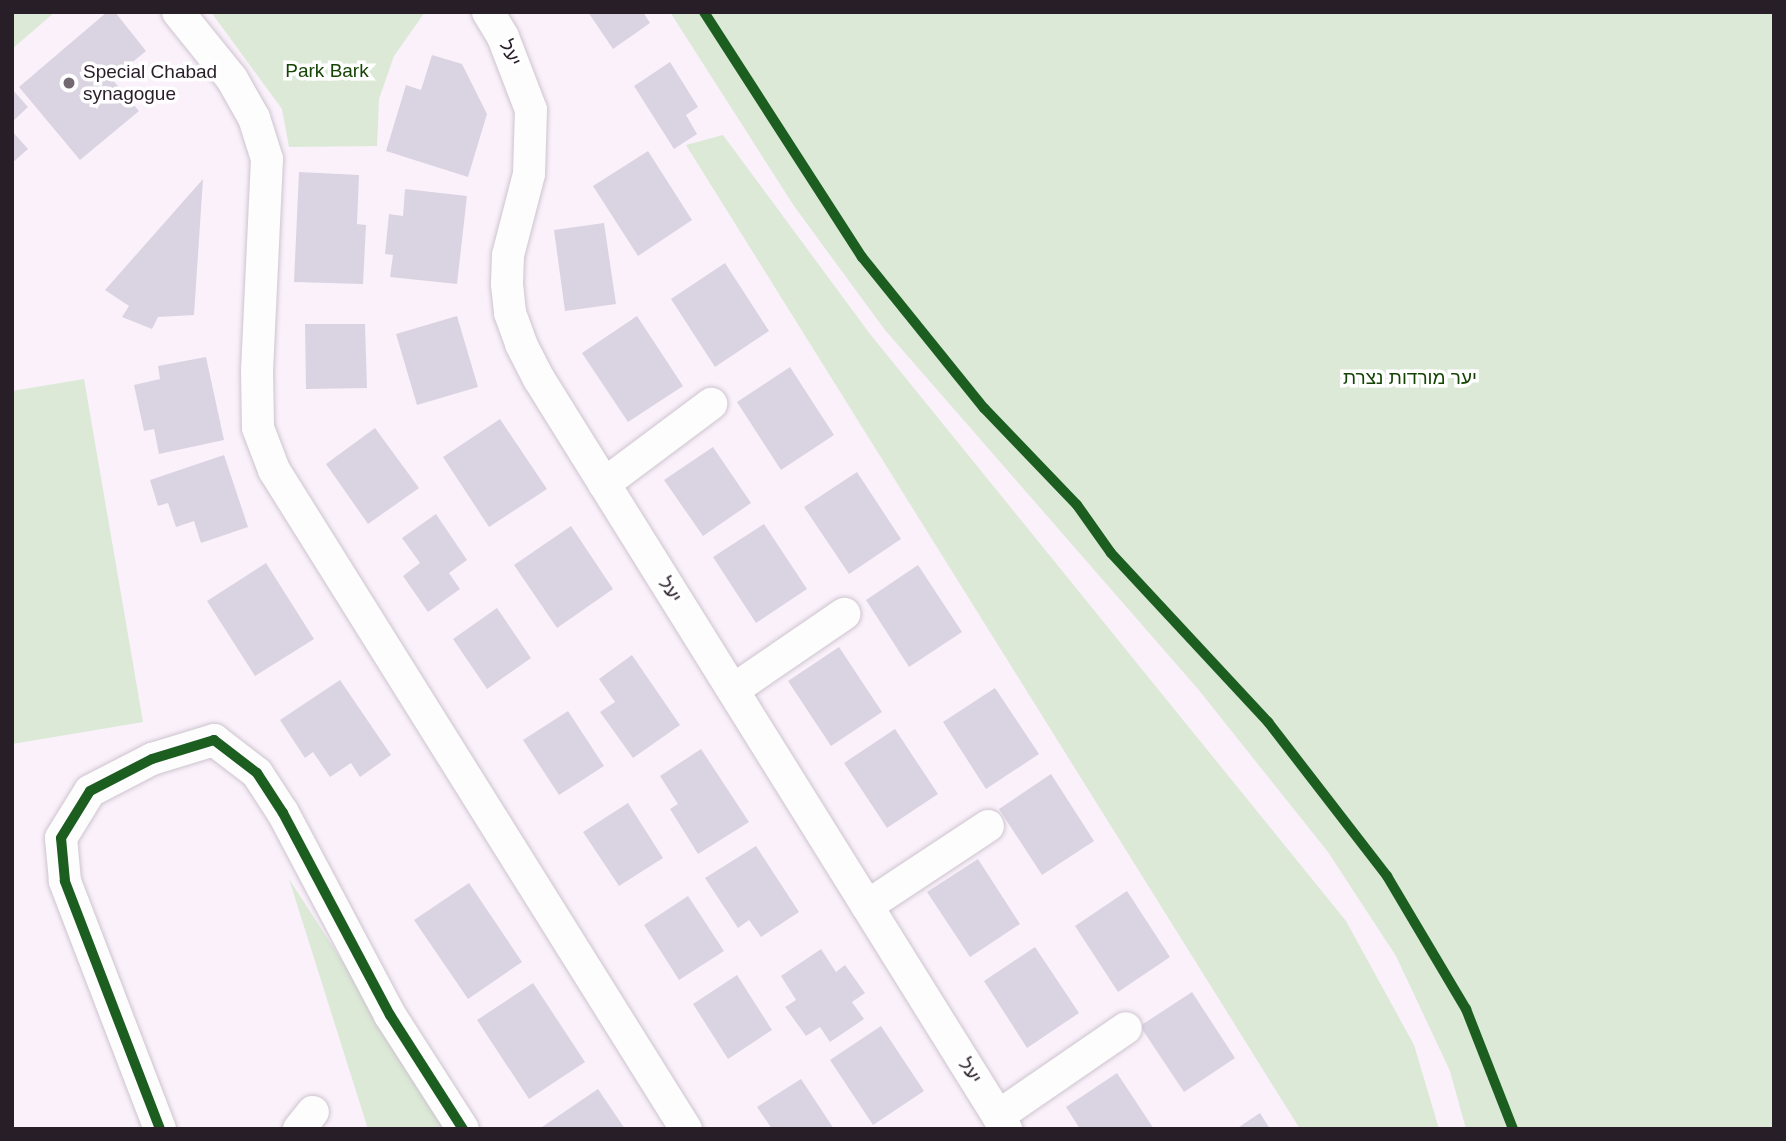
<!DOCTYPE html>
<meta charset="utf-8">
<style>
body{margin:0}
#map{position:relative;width:1786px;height:1141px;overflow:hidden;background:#faf1fb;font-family:Arial,"Noto Sans Hebrew",sans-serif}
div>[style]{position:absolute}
.green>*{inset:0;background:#dbe9d6}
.building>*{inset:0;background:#dad4e2}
.roads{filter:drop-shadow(0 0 2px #cdc4ce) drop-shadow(0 0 2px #cdc4ce)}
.minor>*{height:32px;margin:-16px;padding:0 16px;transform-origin:16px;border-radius:16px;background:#fefdfe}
.cycleway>*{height:10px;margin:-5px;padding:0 5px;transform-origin:5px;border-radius:5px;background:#1b5e20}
.dots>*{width:19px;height:19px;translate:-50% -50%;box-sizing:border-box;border:4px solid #fff;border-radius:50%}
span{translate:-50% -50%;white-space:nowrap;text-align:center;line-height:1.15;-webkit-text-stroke:7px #fff;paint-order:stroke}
.street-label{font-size:19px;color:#281e28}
.park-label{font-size:19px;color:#154405}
.poi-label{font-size:19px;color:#281e28}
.left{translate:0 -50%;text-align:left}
.frame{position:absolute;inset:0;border:14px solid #281e28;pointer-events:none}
</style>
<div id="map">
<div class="green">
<i style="clip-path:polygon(12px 12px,55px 12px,12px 49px)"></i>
<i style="clip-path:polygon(211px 12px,425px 12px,394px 56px,379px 99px,377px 146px,289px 147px,282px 109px)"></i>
<i style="clip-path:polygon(670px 12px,1774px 12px,1774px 1129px,1466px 1129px,1450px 1071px,1396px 956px,1328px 852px,1198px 689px,885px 330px,794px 206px)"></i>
<i style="clip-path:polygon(723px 135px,870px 334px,1346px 921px,1414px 1045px,1439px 1129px,1300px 1129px,686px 145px)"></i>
<i style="clip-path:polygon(84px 379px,143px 722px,12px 744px,12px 391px)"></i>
<i style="clip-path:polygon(289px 879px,451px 1129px,368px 1129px)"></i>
</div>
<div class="building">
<i style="clip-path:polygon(107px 12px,115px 12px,146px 51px,112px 79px,139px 111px,80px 160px,19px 87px)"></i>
<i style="clip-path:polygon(588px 12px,643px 12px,650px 23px,613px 49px)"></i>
<i style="clip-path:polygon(432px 55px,462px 64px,487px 114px,468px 177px,386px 151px,406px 85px,421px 90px)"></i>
<i style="clip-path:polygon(670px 62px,698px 107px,686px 115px,697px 134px,674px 149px,634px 86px)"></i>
<i style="clip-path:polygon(12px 89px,28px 107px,12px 122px)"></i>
<i style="clip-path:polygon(12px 131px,28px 149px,12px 163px)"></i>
<i style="clip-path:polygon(648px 151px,692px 220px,638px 256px,593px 186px)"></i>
<i style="clip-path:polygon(299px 172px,359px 175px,357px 224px,366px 225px,363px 284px,294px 282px)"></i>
<i style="clip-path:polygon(203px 179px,194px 315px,158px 317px,152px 329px,122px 317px,129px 306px,105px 290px)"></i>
<i style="clip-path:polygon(405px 189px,467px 196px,457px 284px,390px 277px,393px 255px,385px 254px,389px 214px,403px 216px)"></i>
<i style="clip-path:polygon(604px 223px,616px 304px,565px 311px,554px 230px)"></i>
<i style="clip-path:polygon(725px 263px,769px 331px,715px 367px,671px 299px)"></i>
<i style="clip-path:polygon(457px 316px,478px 387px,417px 405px,396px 334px)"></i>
<i style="clip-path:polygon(637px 316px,683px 386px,628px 422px,582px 353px)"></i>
<i style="clip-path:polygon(305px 324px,365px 324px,367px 388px,306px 389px)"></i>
<i style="clip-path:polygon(206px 357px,224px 440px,159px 454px,154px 429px,144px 431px,134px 385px,160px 379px,158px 366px)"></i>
<i style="clip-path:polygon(790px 367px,834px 435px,781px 470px,737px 402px)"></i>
<i style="clip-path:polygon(500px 419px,547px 489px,489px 527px,443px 457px)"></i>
<i style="clip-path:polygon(375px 428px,419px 488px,368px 524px,326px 464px)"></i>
<i style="clip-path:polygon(713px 447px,751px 503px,703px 536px,664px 480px)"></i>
<i style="clip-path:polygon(224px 455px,248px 527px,201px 543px,194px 521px,176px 527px,168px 503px,158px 506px,150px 480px)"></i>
<i style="clip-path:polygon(857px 472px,901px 539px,849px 574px,804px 507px)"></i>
<i style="clip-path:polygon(436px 514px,467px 560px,449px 573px,460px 589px,428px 612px,403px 576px,420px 563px,402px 538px)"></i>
<i style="clip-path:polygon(764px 524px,807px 589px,756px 623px,713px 557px)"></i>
<i style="clip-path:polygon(571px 526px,613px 589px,557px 628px,514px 565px)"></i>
<i style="clip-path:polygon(266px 563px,314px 639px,255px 676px,207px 601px)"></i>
<i style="clip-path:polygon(918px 565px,962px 632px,909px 667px,866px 600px)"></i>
<i style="clip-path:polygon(497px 608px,531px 658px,487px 689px,453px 639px)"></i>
<i style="clip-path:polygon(839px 647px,882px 712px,831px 746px,788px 681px)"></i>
<i style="clip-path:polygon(632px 655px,680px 725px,633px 758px,600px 712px,615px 702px,599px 679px)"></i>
<i style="clip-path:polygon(340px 680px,391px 755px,360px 777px,351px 763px,330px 777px,313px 752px,305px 758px,280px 720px)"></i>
<i style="clip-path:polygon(995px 688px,1039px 754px,986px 789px,943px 722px)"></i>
<i style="clip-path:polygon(568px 711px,604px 766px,559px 795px,523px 740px)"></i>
<i style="clip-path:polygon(895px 729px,938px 794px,887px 828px,844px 763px)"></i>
<i style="clip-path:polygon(701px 749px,749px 822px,698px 854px,670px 809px,678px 804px,660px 776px)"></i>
<i style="clip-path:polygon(1051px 774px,1094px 841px,1042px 875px,999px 809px)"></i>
<i style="clip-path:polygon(628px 803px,663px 858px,619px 886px,583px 832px)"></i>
<i style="clip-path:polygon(756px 846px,799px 912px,761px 937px,749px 920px,738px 928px,705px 878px)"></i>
<i style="clip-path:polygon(978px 859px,1020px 924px,970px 957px,927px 892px)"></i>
<i style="clip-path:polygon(469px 883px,522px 962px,468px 999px,414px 920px)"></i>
<i style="clip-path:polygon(1127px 891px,1170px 957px,1118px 992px,1075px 926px)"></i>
<i style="clip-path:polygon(688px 896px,724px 951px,679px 980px,644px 925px)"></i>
<i style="clip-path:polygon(1035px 947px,1079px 1013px,1027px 1048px,984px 981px)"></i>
<i style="clip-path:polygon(821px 949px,836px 972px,845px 965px,865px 993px,852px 1002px,864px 1019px,830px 1042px,820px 1027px,806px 1036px,785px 1007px,796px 1000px,781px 976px)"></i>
<i style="clip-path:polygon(737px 975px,772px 1030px,728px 1059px,693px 1004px)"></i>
<i style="clip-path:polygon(533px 983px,585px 1062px,529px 1099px,477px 1020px)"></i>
<i style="clip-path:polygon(1192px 992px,1235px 1058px,1184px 1092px,1140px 1026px)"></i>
<i style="clip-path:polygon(881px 1026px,924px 1091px,873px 1125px,830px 1060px)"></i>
<i style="clip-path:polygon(1117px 1073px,1154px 1129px,1080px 1129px,1066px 1107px)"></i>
<i style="clip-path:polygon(801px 1079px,834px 1129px,772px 1129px,757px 1107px)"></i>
<i style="clip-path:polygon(598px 1089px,625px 1129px,544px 1129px,542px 1127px)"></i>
<i style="clip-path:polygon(1260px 1113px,1270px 1129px,1236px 1129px)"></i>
</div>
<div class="roads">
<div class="minor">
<i style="left:178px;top:12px;width:86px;rotate:51.1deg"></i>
<i style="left:232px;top:79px;width:45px;rotate:60.6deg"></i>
<i style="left:254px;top:118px;width:43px;rotate:72.4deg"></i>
<i style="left:267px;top:159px;width:211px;rotate:92.7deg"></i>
<i style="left:257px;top:370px;width:58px;rotate:89deg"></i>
<i style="left:258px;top:428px;width:45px;rotate:69.1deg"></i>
<i style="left:274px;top:470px;width:777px;rotate:57.99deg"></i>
<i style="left:488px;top:12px;width:29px;rotate:59deg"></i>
<i style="left:503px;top:37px;width:78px;rotate:69deg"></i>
<i style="left:531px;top:110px;width:64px;rotate:91.8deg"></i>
<i style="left:529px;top:174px;width:84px;rotate:104.5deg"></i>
<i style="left:508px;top:255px;width:29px;rotate:92deg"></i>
<i style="left:507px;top:284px;width:29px;rotate:84deg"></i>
<i style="left:510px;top:313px;width:33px;rotate:70deg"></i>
<i style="left:521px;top:344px;width:39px;rotate:63deg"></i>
<i style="left:539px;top:379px;width:884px;rotate:58.09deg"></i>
<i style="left:604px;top:484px;width:134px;rotate:-36.8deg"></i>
<i style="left:733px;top:690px;width:135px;rotate:-34.4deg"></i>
<i style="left:867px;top:906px;width:145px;rotate:-33.5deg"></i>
<i style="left:998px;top:1116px;width:155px;rotate:-34.5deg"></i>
<i style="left:160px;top:1129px;width:266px;rotate:-111deg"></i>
<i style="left:65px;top:881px;width:43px;rotate:-95.3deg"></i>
<i style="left:61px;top:838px;width:55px;rotate:-58.3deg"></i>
<i style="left:90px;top:791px;width:70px;rotate:-27.3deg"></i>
<i style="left:152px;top:759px;width:65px;rotate:-17deg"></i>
<i style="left:214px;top:740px;width:54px;rotate:37.5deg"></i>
<i style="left:257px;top:773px;width:48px;rotate:57deg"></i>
<i style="left:283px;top:813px;width:229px;rotate:62.1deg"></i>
<i style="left:390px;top:1015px;width:135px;rotate:57.4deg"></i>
<i style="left:299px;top:1129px;width:22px;rotate:-51deg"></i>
</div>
</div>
<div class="cycleway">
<i style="left:704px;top:12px;width:292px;rotate:57.2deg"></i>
<i style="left:862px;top:257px;width:194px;rotate:51.1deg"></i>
<i style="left:984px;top:408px;width:134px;rotate:46.2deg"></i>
<i style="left:1077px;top:505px;width:59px;rotate:54.7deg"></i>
<i style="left:1111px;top:553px;width:231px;rotate:47.1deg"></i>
<i style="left:1268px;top:722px;width:195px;rotate:52.3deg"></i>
<i style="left:1387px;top:876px;width:155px;rotate:59.3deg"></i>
<i style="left:1466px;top:1009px;width:129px;rotate:68.6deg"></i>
<i style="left:160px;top:1129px;width:266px;rotate:-111deg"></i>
<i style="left:65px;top:881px;width:43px;rotate:-95.3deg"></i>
<i style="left:61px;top:838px;width:55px;rotate:-58.3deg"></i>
<i style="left:90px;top:791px;width:70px;rotate:-27.3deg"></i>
<i style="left:152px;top:759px;width:65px;rotate:-17deg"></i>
<i style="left:214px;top:740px;width:54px;rotate:37.5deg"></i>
<i style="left:257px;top:773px;width:48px;rotate:57deg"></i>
<i style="left:283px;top:813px;width:229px;rotate:62.1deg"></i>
<i style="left:390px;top:1015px;width:135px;rotate:57.4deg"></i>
</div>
<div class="dots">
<i style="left:69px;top:83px;background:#726872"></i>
</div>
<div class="street-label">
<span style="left:510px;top:53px;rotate:65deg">יעל</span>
<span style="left:670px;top:590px;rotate:58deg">יעל</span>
<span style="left:970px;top:1071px;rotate:58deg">יעל</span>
</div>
<div class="park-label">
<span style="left:327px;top:71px">Park Bark</span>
<span style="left:1410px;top:378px">יער מורדות נצרת</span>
</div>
<div class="poi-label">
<span class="left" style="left:83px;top:83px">Special Chabad<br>synagogue</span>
</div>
<div class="frame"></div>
</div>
